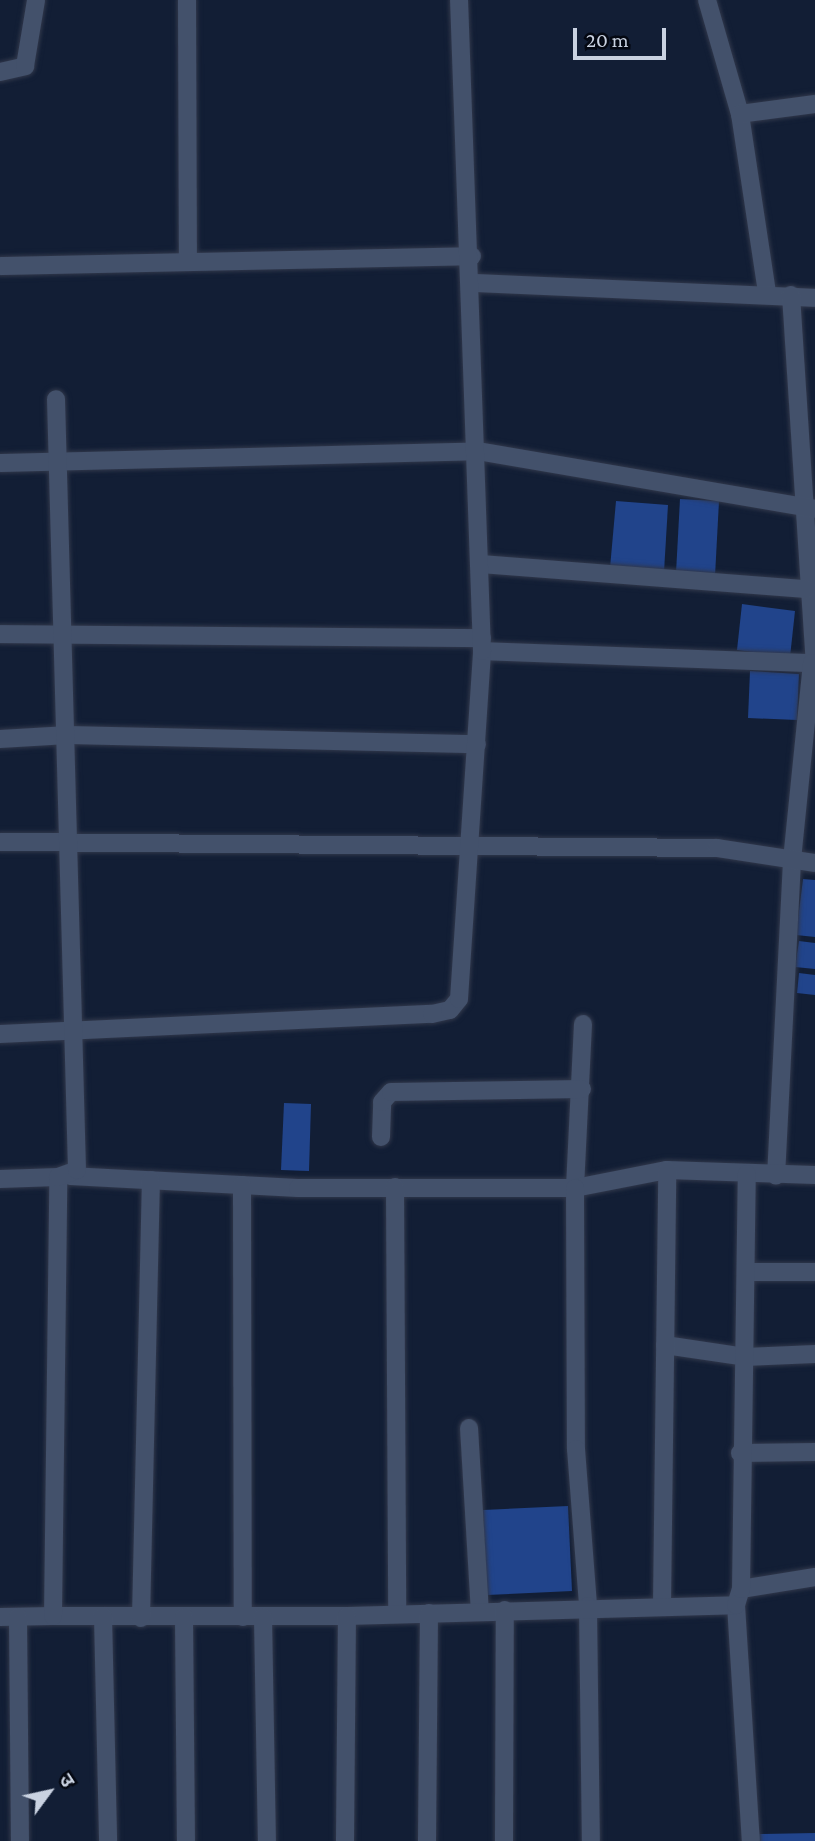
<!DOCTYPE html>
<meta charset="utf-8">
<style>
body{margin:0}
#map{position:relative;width:815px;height:1841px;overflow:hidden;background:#121e35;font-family:"Crimson Pro","Noto Sans Devanagari",serif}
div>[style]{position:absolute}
.building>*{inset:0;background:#21448b}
.roads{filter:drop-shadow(0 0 2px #31384b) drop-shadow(0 0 2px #31384b)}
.minor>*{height:18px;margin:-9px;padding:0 9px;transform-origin:9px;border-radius:9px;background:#43516b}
span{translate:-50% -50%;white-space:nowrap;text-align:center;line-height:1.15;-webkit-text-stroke:7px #040812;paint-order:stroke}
.north{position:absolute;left:14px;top:1757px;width:70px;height:70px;-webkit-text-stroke:5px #040812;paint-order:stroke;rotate:57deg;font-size:19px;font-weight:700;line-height:28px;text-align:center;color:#c9d2e1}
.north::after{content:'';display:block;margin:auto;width:24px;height:32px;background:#c9d2e1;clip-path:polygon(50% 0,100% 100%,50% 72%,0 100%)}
.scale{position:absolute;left:573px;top:28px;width:93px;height:32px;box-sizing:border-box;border:4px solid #c9d2e1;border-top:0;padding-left:9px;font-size:21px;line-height:24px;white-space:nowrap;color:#c9d2e1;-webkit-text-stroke:5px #040812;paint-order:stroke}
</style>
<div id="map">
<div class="building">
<i style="clip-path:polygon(680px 499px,719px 501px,715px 576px,676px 573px)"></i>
<i style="clip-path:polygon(616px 501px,668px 505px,664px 572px,610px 568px)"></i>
<i style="clip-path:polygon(742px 604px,795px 611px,790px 657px,737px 650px)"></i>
<i style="clip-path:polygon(750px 671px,799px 674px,797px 720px,748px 718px)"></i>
<i style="clip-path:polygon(803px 879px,815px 880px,815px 937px,796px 935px)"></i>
<i style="clip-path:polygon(799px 941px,815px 943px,815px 969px,795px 967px)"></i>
<i style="clip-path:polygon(799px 973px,815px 975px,815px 995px,797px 993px)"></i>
<i style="clip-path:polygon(284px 1103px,311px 1104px,309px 1171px,281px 1170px)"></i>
<i style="clip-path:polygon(568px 1506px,572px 1591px,487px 1595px,483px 1510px)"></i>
<i style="clip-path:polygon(815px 1833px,815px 1841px,758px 1841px,758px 1834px)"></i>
</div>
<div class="roads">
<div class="minor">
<i style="left:187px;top:0;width:259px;rotate:89.8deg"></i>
<i style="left:707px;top:0;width:119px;rotate:73.9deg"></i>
<i style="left:740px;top:114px;width:181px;rotate:81.4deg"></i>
<i style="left:0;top:72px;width:26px;rotate:-13deg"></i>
<i style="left:25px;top:66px;width:67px;rotate:-80.5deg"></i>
<i style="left:740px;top:114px;width:76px;rotate:-7.6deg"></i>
<i style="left:0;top:266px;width:472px;rotate:-1.2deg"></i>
<i style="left:473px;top:283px;width:342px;rotate:2.5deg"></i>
<i style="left:791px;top:295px;width:369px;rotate:86.3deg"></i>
<i style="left:0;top:463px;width:477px;rotate:-1.4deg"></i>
<i style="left:477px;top:451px;width:343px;rotate:9.7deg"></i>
<i style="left:480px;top:564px;width:328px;rotate:4.4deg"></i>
<i style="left:0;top:634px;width:482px;rotate:0.5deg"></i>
<i style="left:482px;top:651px;width:330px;rotate:2.1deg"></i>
<i style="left:812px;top:663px;width:199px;rotate:95.8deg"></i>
<i style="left:792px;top:861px;width:315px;rotate:92.9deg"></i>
<i style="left:0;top:739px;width:68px;rotate:-3.4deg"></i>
<i style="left:68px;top:735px;width:409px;rotate:1.3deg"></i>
<i style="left:0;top:842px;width:717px;rotate:0.48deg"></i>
<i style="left:717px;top:848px;width:99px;rotate:8.7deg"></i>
<i style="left:583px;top:1024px;width:164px;rotate:92.8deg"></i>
<i style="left:575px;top:1188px;width:94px;rotate:-11.1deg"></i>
<i style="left:667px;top:1170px;width:148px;rotate:1.9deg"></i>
<i style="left:0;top:1034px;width:432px;rotate:-2.7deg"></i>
<i style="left:432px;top:1014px;width:18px;rotate:-13deg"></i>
<i style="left:450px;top:1010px;width:14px;rotate:-51deg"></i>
<i style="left:459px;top:999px;width:349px;rotate:-86.2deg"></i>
<i style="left:482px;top:651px;width:651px;rotate:-92.02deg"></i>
<i style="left:381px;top:1137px;width:35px;rotate:-88deg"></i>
<i style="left:382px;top:1102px;width:13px;rotate:-48deg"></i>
<i style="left:391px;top:1092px;width:191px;rotate:-0.9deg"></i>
<i style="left:70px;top:1176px;width:228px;rotate:3deg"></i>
<i style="left:298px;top:1188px;width:277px"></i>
<i style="left:575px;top:1188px;width:261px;rotate:89.8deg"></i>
<i style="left:576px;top:1449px;width:157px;rotate:85.6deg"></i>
<i style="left:588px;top:1606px;width:235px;rotate:89.3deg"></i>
<i style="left:0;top:1179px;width:58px;rotate:-2deg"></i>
<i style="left:242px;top:1185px;width:432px;rotate:89.9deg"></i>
<i style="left:395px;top:1187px;width:427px;rotate:89.7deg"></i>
<i style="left:748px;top:1272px;width:67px"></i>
<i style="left:665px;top:1345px;width:81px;rotate:8.5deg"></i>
<i style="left:745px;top:1357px;width:70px;rotate:-2.5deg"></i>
<i style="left:469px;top:1428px;width:183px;rotate:86.6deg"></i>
<i style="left:740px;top:1453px;width:75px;rotate:-0.8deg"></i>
<i style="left:741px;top:1589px;width:75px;rotate:-9.2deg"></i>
<i style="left:662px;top:1605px;width:435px;rotate:-89.3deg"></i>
<i style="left:736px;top:1605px;width:236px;rotate:86.4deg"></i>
<i style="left:53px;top:1616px;width:294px"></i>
<i style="left:347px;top:1616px;width:389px;rotate:-1.6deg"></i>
<i style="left:736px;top:1605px;width:17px;rotate:-73deg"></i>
<i style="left:741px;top:1589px;width:415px;rotate:-89.2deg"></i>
<i style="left:103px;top:1616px;width:225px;rotate:88.7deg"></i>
<i style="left:0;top:1617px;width:53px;rotate:-1.1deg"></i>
<i style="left:53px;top:1616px;width:439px;rotate:-89.3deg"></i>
<i style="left:58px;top:1177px;width:20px;rotate:-20deg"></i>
<i style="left:77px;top:1170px;width:771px;rotate:-91.56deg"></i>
<i style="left:18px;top:1617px;width:224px;rotate:89.5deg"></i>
<i style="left:184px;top:1617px;width:224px;rotate:89.5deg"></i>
<i style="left:263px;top:1617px;width:224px;rotate:89deg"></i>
<i style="left:141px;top:1618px;width:438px;rotate:-88.7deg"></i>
<i style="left:345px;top:1841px;width:225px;rotate:-89.5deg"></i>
<i style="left:427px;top:1841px;width:228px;rotate:-89.5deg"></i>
<i style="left:504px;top:1841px;width:231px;rotate:-89.8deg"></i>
</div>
</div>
<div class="north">उ</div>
<div class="scale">20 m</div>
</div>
